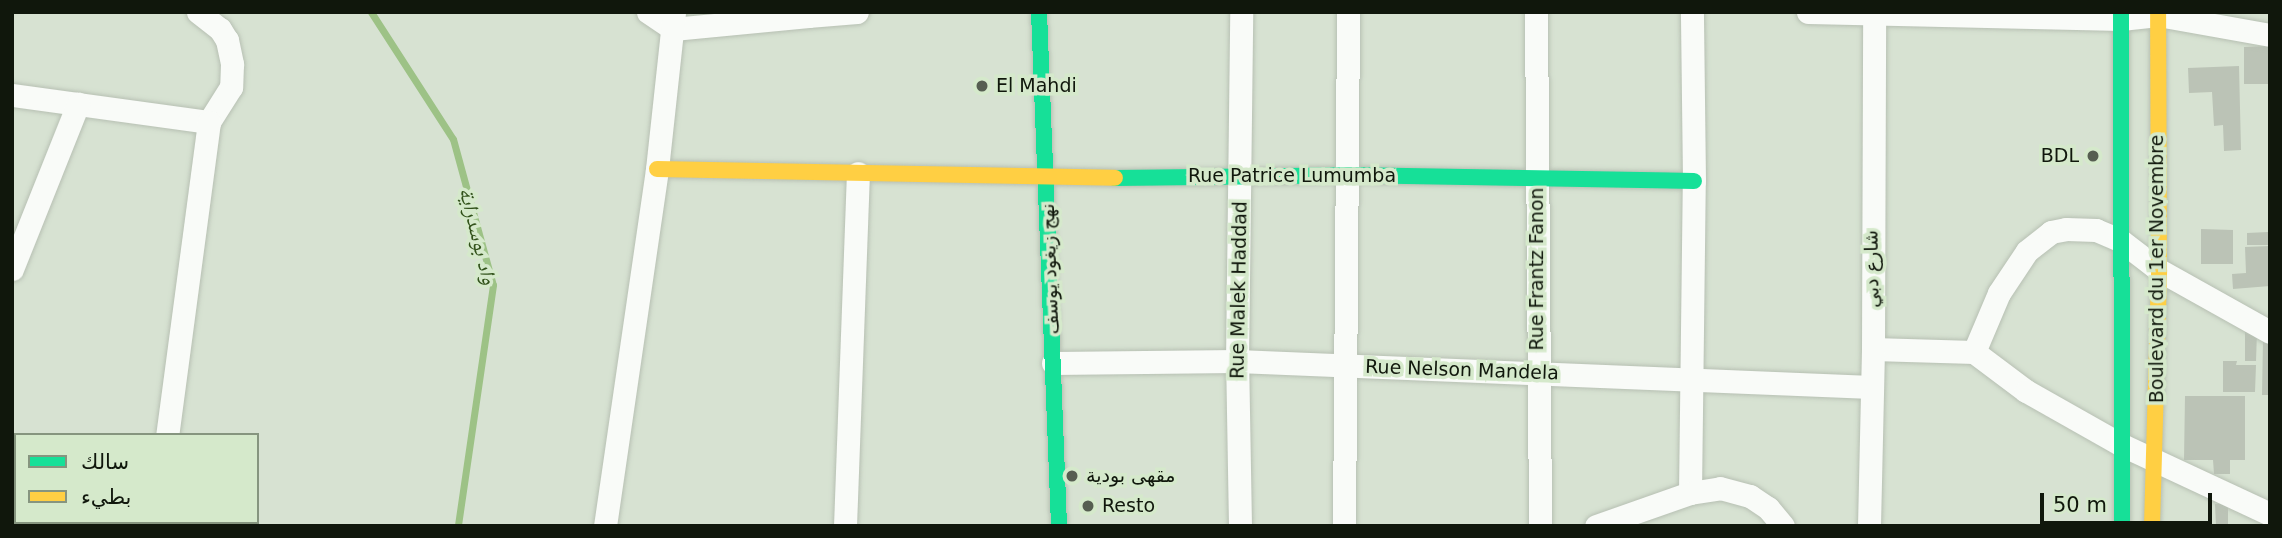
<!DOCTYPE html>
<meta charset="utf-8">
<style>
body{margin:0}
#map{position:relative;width:2282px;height:538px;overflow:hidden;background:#d7e2d2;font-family:"DejaVu Sans","Noto Naskh Arabic",sans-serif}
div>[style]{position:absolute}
.stream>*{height:7px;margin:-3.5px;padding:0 3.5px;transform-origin:3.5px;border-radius:3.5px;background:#9dc286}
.building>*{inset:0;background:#bbc3b6}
.roads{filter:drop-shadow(0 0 2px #b7c0b3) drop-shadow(0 0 2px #b7c0b3)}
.street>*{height:23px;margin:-11.5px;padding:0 11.5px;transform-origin:11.5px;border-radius:11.5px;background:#f9fbf8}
.fast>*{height:16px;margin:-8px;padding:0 8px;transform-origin:8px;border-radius:8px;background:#16e098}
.slow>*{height:16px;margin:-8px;padding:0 8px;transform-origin:8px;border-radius:8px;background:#ffcf43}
.dots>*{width:19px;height:19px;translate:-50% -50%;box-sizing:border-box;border:4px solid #d5e9cb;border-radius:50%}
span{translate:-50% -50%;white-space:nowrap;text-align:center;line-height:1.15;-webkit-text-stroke:7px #d5e9cb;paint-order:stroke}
.poi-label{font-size:19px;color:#10170c}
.left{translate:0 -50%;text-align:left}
.right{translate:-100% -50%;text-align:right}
.street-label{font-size:19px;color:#10170c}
.water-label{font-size:21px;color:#31511a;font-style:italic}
.frame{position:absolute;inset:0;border:14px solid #10170c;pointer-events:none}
.legend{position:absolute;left:14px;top:433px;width:245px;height:91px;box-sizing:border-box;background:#d5e9cb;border:2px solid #86957f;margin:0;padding:9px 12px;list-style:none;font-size:21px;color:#10170c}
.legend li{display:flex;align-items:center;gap:14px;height:35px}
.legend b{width:35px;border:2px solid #86957f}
.scale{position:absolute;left:2040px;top:493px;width:172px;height:32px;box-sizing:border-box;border:4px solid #10170c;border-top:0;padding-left:9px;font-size:21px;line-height:24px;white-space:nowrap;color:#10170c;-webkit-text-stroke:5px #d5e9cb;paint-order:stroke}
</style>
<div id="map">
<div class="stream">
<i style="left:371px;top:12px;width:151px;rotate:57.2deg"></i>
<i style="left:453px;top:139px;width:151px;rotate:74.7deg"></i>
<i style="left:493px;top:285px;width:244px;rotate:98.3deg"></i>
</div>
<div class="building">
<i style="clip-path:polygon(2270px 46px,2270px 84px,2244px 84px,2244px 47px)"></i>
<i style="clip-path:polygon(2239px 66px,2241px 150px,2224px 151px,2223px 125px,2214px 126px,2212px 92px,2189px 93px,2188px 68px)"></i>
<i style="clip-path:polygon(2201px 229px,2233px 230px,2233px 264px,2201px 264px)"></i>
<i style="clip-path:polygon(2268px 232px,2268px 245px,2247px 245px,2247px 233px)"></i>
<i style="clip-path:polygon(2270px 246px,2270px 286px,2233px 289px,2232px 274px,2246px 273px,2245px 247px)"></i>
<i style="clip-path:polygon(2245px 332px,2257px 332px,2256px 361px,2245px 361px)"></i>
<i style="clip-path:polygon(2263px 341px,2270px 343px,2270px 395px,2262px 395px)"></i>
<i style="clip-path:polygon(2223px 361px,2237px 361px,2236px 365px,2256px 365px,2255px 392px,2223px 392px)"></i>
<i style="clip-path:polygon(2185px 396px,2245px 396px,2245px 460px,2230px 460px,2230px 474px,2214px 474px,2213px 460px,2184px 460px)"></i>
<i style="clip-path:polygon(2228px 503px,2228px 526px,2216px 526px,2215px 504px)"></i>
</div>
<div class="roads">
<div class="street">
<i style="left:198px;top:12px;width:28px;rotate:38deg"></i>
<i style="left:220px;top:29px;width:13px;rotate:58deg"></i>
<i style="left:227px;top:40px;width:25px;rotate:78deg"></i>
<i style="left:232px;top:64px;width:23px;rotate:92deg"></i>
<i style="left:231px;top:87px;width:41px;rotate:122.2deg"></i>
<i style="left:648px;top:12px;width:30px;rotate:34deg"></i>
<i style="left:673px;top:29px;width:136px;rotate:-5.5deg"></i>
<i style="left:808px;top:12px;width:4px;rotate:90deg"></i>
<i style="left:808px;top:16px;width:49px;rotate:-4.7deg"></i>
<i style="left:1536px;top:12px;width:514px;rotate:89.55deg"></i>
<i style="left:1808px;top:12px;width:313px;rotate:1.3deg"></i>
<i style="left:2121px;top:19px;width:37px;rotate:-6deg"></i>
<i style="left:2158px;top:15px;width:114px;rotate:10.1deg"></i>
<i style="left:12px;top:95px;width:199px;rotate:7.8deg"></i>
<i style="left:209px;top:122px;width:316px;rotate:97.6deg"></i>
<i style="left:12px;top:269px;width:178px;rotate:-68.2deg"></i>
<i style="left:1873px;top:349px;width:101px;rotate:1.7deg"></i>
<i style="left:1974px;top:352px;width:65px;rotate:36.9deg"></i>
<i style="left:2026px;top:391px;width:110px;rotate:29.4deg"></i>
<i style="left:2122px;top:445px;width:163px;rotate:25deg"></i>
<i style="left:1974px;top:352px;width:64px;rotate:-67deg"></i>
<i style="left:1999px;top:293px;width:50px;rotate:-56.3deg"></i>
<i style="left:2027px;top:251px;width:31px;rotate:-38deg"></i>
<i style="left:2051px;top:232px;width:15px;rotate:-11deg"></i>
<i style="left:2066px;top:229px;width:30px;rotate:2deg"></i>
<i style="left:2096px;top:230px;width:26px;rotate:23deg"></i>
<i style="left:2120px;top:240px;width:49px;rotate:37.6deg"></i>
<i style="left:2159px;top:270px;width:127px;rotate:29.2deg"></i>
<i style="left:1053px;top:363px;width:184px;rotate:-0.6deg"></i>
<i style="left:1237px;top:361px;width:635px;rotate:2.35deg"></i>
<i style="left:1690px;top:493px;width:312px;rotate:-89.3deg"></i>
<i style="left:1694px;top:181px;width:169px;rotate:-90.7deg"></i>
<i style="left:155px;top:526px;width:4px;rotate:-90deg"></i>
<i style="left:605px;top:526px;width:361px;rotate:-81.7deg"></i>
<i style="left:657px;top:169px;width:158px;rotate:-83.8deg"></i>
<i style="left:845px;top:526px;width:353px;rotate:-87.9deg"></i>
<i style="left:1240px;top:526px;width:165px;rotate:-91deg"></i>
<i style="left:1237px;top:361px;width:349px;rotate:-89.3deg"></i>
<i style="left:1344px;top:526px;width:514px;rotate:-89.55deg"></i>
<i style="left:1596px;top:526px;width:100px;rotate:-19.3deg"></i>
<i style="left:1690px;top:493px;width:30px;rotate:-9deg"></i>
<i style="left:1720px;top:488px;width:31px;rotate:15deg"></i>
<i style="left:1750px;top:496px;width:22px;rotate:34deg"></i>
<i style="left:1768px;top:508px;width:23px;rotate:50deg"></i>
<i style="left:1869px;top:526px;width:177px;rotate:-88.7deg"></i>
<i style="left:1873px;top:349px;width:337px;rotate:-89.8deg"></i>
</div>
<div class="fast">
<i style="left:1039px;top:12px;width:514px;rotate:87.77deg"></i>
<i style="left:2121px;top:12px;width:514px;rotate:89.89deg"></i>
<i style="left:1115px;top:178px;width:233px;rotate:-0.7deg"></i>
<i style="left:1348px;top:175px;width:346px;rotate:1deg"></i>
</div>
<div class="slow">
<i style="left:657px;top:169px;width:458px;rotate:1.1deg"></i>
<i style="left:2152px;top:526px;width:256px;rotate:-88.4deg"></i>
<i style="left:2159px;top:270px;width:258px;rotate:-90.2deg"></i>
</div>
</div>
<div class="dots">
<i style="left:982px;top:86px;background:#565e51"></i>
<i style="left:2093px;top:156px;background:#565e51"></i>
<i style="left:1072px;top:476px;background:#565e51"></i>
<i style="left:1088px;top:506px;background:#565e51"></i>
</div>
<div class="poi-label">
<span class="left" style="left:996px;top:86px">El Mahdi</span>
<span class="right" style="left:2079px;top:156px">BDL</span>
<span class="left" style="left:1086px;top:476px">مقهى بودية</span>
<span class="left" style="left:1102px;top:506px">Resto</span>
</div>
<div class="street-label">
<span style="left:1292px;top:176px">Rue Patrice Lumumba</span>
<span style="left:1050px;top:269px;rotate:-92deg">نهج زيغود يوسف</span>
<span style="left:1537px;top:269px;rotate:-90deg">Rue Frantz Fanon</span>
<span style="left:1872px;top:269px;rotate:-91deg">شارع دبي</span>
<span style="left:2157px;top:269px;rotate:-90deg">Boulevard du 1er Novembre</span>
<span style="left:1239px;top:290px;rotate:-89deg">Rue Malek Haddad</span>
<span style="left:1462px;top:370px;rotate:2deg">Rue Nelson Mandela</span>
</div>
<div class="water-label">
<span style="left:478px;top:236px;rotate:76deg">واد بوسدراية</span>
</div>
<div class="frame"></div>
<ul class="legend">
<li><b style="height:9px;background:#16e098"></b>سالك</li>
<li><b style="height:9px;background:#ffcf43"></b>بطيء</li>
</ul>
<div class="scale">50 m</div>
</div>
